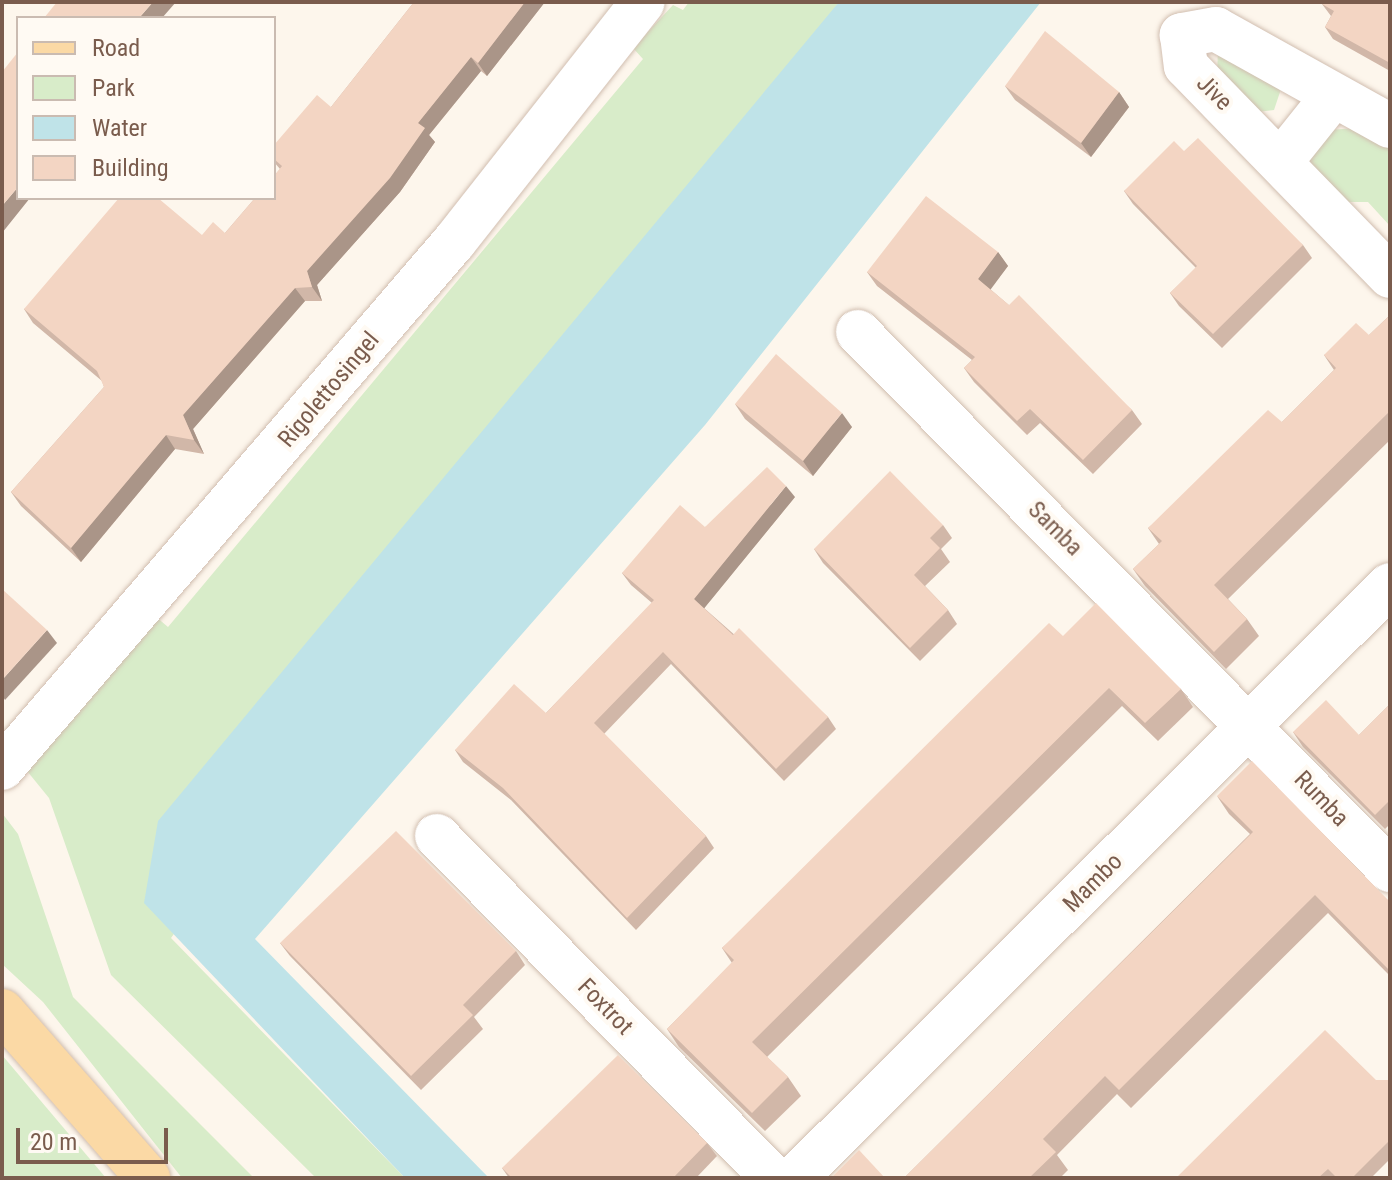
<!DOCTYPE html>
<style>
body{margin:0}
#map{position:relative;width:1392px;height:1180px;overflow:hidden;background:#fdf6ec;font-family:"Roboto Condensed",sans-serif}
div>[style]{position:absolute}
.green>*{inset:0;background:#d8ecc9}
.water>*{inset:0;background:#bfe3e8}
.roads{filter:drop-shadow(0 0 2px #d1beb0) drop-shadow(0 0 2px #d1beb0)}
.minor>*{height:44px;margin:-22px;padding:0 22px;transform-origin:22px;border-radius:22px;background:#fff}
.major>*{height:44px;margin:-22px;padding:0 22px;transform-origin:22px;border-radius:22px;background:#fbd9a5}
.wall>*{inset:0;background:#d1b7a8}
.shaded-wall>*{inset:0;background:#aa9588}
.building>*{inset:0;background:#f3d5c3}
span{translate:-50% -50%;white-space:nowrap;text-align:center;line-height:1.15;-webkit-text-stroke:8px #fffaf3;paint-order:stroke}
.street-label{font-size:24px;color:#7a5c4d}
.frame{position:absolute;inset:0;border:4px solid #7a5c4d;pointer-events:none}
.legend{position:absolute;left:16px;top:16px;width:260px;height:184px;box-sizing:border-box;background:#fffaf3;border:2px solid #cabbb1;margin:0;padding:10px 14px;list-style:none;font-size:24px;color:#7a5c4d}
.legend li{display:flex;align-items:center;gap:16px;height:40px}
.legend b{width:40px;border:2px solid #cabbb1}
.scale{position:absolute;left:16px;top:1128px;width:152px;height:36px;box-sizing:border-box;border:4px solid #7a5c4d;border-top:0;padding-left:10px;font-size:24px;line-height:28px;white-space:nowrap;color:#7a5c4d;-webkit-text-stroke:6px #fffaf3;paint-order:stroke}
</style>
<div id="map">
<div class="green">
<i style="clip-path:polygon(689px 2px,839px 2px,171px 938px,405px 1178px,316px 1178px,111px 975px,49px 798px,23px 766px,155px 616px,168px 627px,643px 59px,633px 48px,673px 5px,683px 10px)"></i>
<i style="clip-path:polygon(1218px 50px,1283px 83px,1274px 110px,1257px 112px,1217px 75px)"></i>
<i style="clip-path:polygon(1359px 128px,1390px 141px,1390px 226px,1368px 202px,1341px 202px,1309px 164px,1310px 150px,1327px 130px)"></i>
<i style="clip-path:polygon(2px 813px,18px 834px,73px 997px,254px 1178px,182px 1178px,43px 1002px,2px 964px)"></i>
<i style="clip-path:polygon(2px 1055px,106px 1178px,2px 1178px)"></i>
</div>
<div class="water">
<i style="clip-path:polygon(839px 2px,1041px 2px,705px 425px,255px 939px,489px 1178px,405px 1178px,144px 903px,158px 821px)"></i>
</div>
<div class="roads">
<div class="minor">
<i style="left:1390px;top:126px;width:199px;rotate:-150.9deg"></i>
<i style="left:1216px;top:29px;width:35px;rotate:170deg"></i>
<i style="left:1182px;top:35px;width:31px;rotate:83deg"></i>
<i style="left:1186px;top:66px;width:293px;rotate:45.8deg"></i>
<i style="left:1282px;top:160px;width:82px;rotate:-51.4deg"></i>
<i style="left:858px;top:332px;width:757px;rotate:45.32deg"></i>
<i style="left:2px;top:768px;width:694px;rotate:-49.33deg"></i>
<i style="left:454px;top:242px;width:305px;rotate:-51.8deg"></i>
<i style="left:437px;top:836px;width:479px;rotate:45.5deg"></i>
<i style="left:795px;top:1178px;width:840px;rotate:-44.9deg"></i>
</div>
<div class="major">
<i style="left:2px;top:1011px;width:222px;rotate:48.8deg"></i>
</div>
</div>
<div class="wall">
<i style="clip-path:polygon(414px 2px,545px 2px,487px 76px,481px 71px,429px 135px,435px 142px,400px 192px,317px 285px,322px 301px,305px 301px,193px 429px,204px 454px,175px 449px,81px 562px,21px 506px,11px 492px,104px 387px,102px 381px,33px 323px,24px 309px,202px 235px,225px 233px,280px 169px,274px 162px,274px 145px,331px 107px)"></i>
<i style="clip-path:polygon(1390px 2px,1390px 71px,1333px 39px,1325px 27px,1331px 16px,1322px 4px)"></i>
<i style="clip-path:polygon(1005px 86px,1119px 92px,1129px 107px,1091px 157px,1015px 100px)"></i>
<i style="clip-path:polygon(1184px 151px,1303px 245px,1312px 258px,1222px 348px,1179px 306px,1170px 293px,1196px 268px,1133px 204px,1124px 191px)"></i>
<i style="clip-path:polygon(998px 252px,1008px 266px,990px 289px,1132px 410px,1142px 424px,1093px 474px,1040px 423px,1027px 435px,974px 382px,964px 368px,972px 360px,877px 286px,867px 272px)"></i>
<i style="clip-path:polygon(1390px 315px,1390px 440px,1228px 599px,1247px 619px,1259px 636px,1226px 669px,1145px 586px,1133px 569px,1159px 544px,1148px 528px,1282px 422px,1334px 370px,1324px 355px,1369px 335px)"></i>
<i style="clip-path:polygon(735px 404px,852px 427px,813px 476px,745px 419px)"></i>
<i style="clip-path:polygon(795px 497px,704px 608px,828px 717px,836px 729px,784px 781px,671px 664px,604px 734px,706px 836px,714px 848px,636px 930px,511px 800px,463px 762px,455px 750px,546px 713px,652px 603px,631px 585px,622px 573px,705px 527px)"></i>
<i style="clip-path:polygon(943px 525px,952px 538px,941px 549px,950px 562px,925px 586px,948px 610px,957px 624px,920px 661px,823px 563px,814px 549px)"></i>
<i style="clip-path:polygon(1063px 636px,1181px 689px,1193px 707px,1158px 741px,1122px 706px,767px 1057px,788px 1077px,801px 1096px,765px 1131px,679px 1047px,667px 1029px,732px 963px,722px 948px)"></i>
<i style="clip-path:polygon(1390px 704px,1390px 824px,1385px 829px,1303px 747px,1293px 732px,1359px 735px)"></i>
<i style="clip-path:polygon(1217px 796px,1390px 902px,1390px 976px,1328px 913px,1131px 1108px,1117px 1094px,1057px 1155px,1068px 1170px,1060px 1178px,904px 1178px,1250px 834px,1229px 814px)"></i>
<i style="clip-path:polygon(280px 943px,516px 951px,525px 965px,474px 1017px,483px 1029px,421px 1090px,290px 956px)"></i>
<i style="clip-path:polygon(1376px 1080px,1390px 1080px,1390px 1159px,1371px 1178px,1176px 1178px)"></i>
<i style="clip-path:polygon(707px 1143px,717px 1156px,696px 1178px,509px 1178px,502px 1168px)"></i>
</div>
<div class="shaded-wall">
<i style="clip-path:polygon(153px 2px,176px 2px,162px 18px,139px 18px)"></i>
<i style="clip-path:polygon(525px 2px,545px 2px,487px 76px,478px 63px)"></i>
<i style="clip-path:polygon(471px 57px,481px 71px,429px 135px,435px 142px,400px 192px,317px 285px,322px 301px,312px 287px,307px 271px,418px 123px)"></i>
<i style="clip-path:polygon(1119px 92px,1129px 107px,1091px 157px,1081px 143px)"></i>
<i style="clip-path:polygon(18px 187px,18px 198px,30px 198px,2px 233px,2px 206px)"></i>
<i style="clip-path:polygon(998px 252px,1008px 266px,988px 293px,978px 279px)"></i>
<i style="clip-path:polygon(295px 288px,305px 301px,193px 429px,204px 454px,194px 440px,183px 415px)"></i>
<i style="clip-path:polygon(842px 413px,852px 427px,813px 476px,803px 461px)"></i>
<i style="clip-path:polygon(166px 435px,175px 449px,81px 562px,71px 548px)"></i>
<i style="clip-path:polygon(786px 486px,795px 497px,702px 611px,694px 599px)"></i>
<i style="clip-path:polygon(47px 630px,57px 643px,5px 700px,2px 695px,2px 680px)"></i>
</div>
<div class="building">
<i style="clip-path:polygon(57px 2px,153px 2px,139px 18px,44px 18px)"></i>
<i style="clip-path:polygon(414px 2px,525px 2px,478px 63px,471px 57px,418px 123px,425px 128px,390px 178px,307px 271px,312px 287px,295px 288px,183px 415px,194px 440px,166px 435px,71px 548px,11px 492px,104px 387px,97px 371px,24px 309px,119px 198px,158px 198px,202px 235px,213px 222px,225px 233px,255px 198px,274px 198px,274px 176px,282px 166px,274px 159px,274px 145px,317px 95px,331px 107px)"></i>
<i style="clip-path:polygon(1322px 2px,1390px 2px,1390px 63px,1325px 27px,1334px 11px,1322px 4px)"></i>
<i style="clip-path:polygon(1045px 31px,1119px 92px,1081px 143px,1005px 86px)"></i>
<i style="clip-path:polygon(18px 52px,18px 187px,2px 206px,2px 72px)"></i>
<i style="clip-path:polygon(1198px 138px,1303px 245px,1213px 334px,1170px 293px,1197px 266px,1124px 191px,1174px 141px,1184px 151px)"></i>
<i style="clip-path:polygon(926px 196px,998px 252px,978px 279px,1009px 305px,1019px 295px,1132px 410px,1083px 460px,1030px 409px,1017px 421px,964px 368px,975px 357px,867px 272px)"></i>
<i style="clip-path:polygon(1390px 315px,1390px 411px,1214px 585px,1247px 619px,1214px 652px,1133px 569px,1162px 541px,1148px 528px,1268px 410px,1282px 422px,1336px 368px,1324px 355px,1356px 323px,1369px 335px)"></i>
<i style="clip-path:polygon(776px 354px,842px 413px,803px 461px,735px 404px)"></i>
<i style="clip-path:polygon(767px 467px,786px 486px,694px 599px,733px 635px,739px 628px,828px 717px,776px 769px,663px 652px,594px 723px,706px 836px,627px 918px,503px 788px,455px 750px,514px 684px,546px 713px,654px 600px,622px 573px,680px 505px,705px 527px)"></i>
<i style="clip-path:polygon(890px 471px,943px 525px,930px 538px,940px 548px,914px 575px,948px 610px,910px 648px,814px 549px)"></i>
<i style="clip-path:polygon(2px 589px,47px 630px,2px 680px)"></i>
<i style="clip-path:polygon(1096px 603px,1181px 689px,1145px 723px,1109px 688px,752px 1042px,788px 1077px,752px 1113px,667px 1029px,734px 960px,722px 948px,1049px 623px,1063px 636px)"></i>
<i style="clip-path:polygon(1326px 700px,1359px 735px,1390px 704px,1390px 800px,1375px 815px,1293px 732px)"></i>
<i style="clip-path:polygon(1252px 761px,1390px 902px,1390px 971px,1315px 895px,1119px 1090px,1105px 1076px,1043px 1139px,1056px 1152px,1029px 1178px,904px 1178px,1253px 832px,1217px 796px)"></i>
<i style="clip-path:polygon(396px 831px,516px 951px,463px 1005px,473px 1015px,411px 1076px,280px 943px)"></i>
<i style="clip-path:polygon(1325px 1030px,1376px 1080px,1390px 1080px,1390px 1140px,1352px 1178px,1337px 1178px,1328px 1169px,1318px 1178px,1176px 1178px)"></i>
<i style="clip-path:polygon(618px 1055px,707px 1143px,673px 1178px,512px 1178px,502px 1168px)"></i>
<i style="clip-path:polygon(859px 1150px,885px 1178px,831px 1178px)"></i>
</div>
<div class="street-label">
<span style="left:1214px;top:93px;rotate:45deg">Jive</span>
<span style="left:329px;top:390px;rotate:-50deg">Rigolettosingel</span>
<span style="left:1055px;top:529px;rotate:45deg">Samba</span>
<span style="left:1321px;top:799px;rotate:46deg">Rumba</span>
<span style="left:1093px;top:883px;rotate:-45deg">Mambo</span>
<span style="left:605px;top:1007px;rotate:46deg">Foxtrot</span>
</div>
<div class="frame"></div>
<ul class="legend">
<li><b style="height:10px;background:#fbd9a5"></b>Road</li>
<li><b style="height:22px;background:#d8ecc9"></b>Park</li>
<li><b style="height:22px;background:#bfe3e8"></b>Water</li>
<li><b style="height:22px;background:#f3d5c3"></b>Building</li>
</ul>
<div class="scale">20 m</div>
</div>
